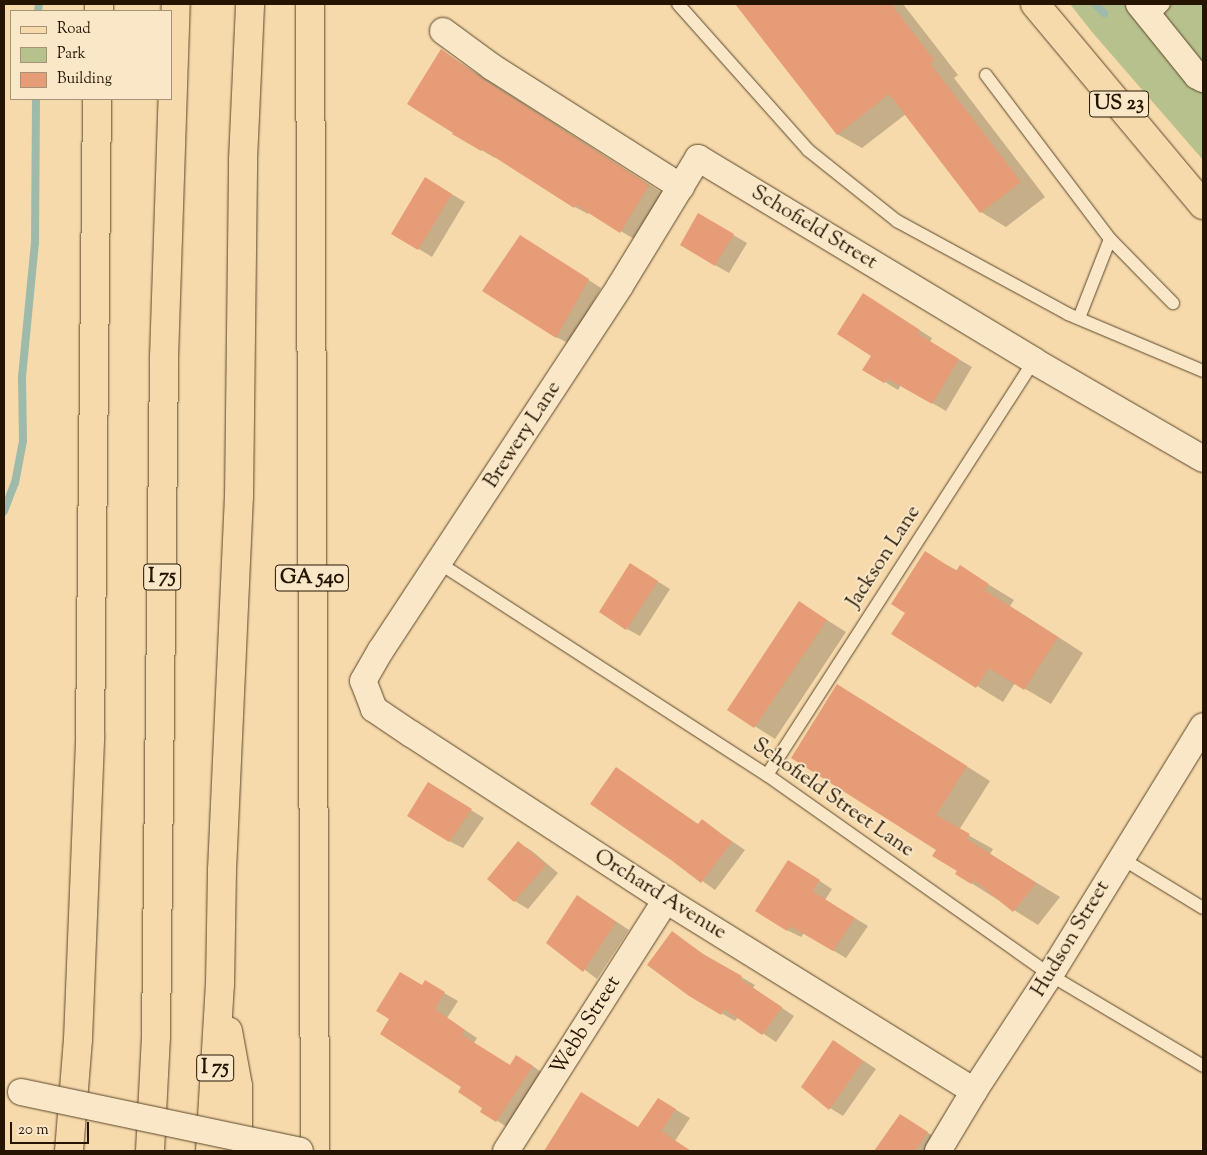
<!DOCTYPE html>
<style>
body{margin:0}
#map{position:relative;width:1207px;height:1155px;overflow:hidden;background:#f7daab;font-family:"Sorts Mill Goudy",serif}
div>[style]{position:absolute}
.green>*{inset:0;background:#b7c18d}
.shadow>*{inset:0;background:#0003}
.stream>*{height:8px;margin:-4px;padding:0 4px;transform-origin:4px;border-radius:4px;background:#9dbaab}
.building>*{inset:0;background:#e69c77}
.roads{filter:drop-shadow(0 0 1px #5a462b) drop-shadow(0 0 1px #5a462b)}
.service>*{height:12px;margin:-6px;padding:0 6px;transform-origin:6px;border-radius:6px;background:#fae7c8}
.minor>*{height:26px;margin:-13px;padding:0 13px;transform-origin:13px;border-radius:13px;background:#fae7c8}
.primary>*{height:28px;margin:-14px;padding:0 14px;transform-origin:14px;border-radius:14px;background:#f7daab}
.motorway>*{height:28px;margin:-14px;padding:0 14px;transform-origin:14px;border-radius:14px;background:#f7daab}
.bridges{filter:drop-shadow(0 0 1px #5a462b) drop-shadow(0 0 1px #5a462b)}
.minor-bridge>*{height:26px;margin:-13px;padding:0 13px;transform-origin:13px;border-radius:13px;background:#fae7c8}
span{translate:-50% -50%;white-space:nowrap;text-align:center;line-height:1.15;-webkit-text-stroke:4px #fae7c8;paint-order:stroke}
.shield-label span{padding:1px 4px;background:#fae7c8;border:1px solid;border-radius:4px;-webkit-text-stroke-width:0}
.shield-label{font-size:20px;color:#251500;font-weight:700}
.street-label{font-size:21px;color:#251500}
.frame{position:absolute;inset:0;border:5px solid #251500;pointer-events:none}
.legend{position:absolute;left:10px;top:10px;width:162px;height:90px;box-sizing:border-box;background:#fae7c8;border:1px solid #a59378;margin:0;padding:6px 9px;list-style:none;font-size:15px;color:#251500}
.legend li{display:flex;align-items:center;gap:10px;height:25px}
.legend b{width:25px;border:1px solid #a59378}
.scale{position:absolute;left:10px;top:1122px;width:79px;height:22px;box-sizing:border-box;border:2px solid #251500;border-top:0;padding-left:6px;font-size:15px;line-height:18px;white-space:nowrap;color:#251500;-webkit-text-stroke:4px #fae7c8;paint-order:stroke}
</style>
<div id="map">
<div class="green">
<i style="clip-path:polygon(1070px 4px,1203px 4px,1203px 160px,1092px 32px)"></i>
</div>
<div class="shadow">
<i style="clip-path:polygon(737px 4px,903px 4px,958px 75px,954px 78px,1045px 197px,1006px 227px,981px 212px,906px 114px,862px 148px,837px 134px)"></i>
<i style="clip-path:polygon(442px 51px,662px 193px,634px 239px,589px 212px,588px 214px,575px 207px,496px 156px,495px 158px,454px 134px)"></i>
<i style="clip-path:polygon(426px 179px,465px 202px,432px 257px,393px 233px)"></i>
<i style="clip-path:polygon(699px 215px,747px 243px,729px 273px,715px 265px)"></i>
<i style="clip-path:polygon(534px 245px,601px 288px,570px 344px,556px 337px)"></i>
<i style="clip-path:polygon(877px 303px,932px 338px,930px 342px,972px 367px,946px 411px,901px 385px,898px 390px,864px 369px,873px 355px)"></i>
<i style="clip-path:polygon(925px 553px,958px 571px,960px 567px,1014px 600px,1010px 606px,1083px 653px,1051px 704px,1015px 683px,1003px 702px,893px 634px,906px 612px)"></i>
<i style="clip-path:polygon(644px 573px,670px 589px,640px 636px,627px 629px)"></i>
<i style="clip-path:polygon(800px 603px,846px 632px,775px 739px,728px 709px)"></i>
<i style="clip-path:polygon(862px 700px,990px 781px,959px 830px,993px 849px,990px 854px,1060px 897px,1038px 925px,957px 874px,958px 871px,938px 849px)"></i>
<i style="clip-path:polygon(617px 769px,699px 825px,702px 821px,745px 850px,715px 890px,672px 859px)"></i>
<i style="clip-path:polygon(428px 784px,484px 818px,463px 848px,449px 841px)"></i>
<i style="clip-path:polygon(519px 843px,532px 851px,558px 873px,528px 909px,515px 901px,489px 879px)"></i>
<i style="clip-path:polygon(801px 869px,832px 889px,825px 900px,868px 926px,846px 958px,804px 933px,801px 937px,787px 930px)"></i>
<i style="clip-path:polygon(591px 905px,629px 930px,597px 979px,548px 942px)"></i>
<i style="clip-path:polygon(672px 933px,715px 962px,755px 985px,753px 988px,794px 1016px,776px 1042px,738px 1017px,735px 1021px,690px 995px)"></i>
<i style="clip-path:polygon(425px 982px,458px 1001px,447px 1018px,477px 1038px,474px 1043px,511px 1066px,530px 1064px,545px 1075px,510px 1129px,482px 1111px,484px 1107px,463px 1087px,423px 986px)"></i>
<i style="clip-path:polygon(834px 1041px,876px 1069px,843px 1116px,830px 1108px)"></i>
<i style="clip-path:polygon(673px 1108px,690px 1118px,675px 1141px,691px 1151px,560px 1151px,550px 1145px,639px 1129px)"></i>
<i style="clip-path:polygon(901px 1116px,941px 1141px,933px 1151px,875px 1151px)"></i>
</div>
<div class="stream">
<i style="left:1095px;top:4px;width:13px;rotate:45deg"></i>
<i style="left:38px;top:11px;width:7px;rotate:-82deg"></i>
<i style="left:4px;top:511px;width:30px;rotate:-69deg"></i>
<i style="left:15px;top:483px;width:43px;rotate:-79.2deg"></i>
<i style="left:23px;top:441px;width:64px;rotate:-90.9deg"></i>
<i style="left:22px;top:377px;width:135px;rotate:-84.5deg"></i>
<i style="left:35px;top:243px;width:144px;rotate:-89.6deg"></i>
</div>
<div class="building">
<i style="clip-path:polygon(735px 4px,891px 4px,934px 60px,930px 63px,1021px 182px,980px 213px,889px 94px,837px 135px)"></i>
<i style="clip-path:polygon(441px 49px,484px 80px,649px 185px,620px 233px,576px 205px,574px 208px,482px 149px,481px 151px,452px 134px,453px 133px,407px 104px)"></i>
<i style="clip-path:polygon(425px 177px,452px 194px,418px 250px,391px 234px)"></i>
<i style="clip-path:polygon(698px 213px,734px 234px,715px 266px,680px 245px)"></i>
<i style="clip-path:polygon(520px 235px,589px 279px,556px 338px,482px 291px)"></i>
<i style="clip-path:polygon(863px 293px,920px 330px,917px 333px,959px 359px,932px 404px,888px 379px,884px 383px,862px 370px,871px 356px,837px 334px)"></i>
<i style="clip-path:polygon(925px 551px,956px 571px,960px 565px,989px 584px,984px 590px,1058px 637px,1024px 690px,989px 668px,976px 688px,891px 634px,905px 613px,891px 604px)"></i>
<i style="clip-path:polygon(630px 563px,658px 581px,626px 630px,599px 612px)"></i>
<i style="clip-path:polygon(799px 601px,827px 620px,754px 728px,727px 710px)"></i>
<i style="clip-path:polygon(837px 684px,967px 766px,936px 815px,970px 834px,967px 839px,1036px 883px,1013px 912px,974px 880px,971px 884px,955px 874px,957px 871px,932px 856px,936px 850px,791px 758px)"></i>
<i style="clip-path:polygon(616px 767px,698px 824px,702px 819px,732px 842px,701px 883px,671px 860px,590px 804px)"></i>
<i style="clip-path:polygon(428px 782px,472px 809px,449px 842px,407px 816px)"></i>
<i style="clip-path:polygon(518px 841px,546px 865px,514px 902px,487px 879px)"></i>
<i style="clip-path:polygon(788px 860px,820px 880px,812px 891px,855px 918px,833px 951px,790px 926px,787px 931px,755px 911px)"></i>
<i style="clip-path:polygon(577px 895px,616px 922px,583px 972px,546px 943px)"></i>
<i style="clip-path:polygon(672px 931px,703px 954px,742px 976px,740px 979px,782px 1007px,762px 1035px,724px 1009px,721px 1015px,689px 996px,647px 965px)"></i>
<i style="clip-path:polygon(400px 972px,422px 985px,425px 980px,445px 992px,435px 1009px,465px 1030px,462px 1035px,510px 1065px,516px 1055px,533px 1066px,496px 1122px,480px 1112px,482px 1108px,458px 1092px,461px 1087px,380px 1034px,389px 1019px,376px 1011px)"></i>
<i style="clip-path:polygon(833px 1040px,863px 1061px,829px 1110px,801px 1087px)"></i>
<i style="clip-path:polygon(581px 1092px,638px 1127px,658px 1098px,676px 1109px,661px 1131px,691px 1151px,544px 1151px)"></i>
<i style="clip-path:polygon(900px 1114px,928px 1132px,915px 1151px,874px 1151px)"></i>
</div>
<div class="roads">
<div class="service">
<i style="left:678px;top:4px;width:195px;rotate:48.3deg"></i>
<i style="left:808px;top:150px;width:114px;rotate:38.6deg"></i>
<i style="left:897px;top:221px;width:195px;rotate:28.5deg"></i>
<i style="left:1068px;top:314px;width:147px;rotate:22.9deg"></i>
<i style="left:1151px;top:18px;width:19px;rotate:-47deg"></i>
<i style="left:986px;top:75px;width:206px;rotate:52.9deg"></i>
<i style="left:1110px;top:239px;width:85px;rotate:111.4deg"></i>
<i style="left:1110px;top:239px;width:90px;rotate:45.5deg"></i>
<i style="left:439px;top:563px;width:391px;rotate:32.9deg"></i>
<i style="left:767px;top:775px;width:347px;rotate:35.2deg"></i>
<i style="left:1050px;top:975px;width:178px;rotate:30.7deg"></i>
<i style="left:767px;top:775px;width:493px;rotate:-57.2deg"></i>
<i style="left:1121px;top:858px;width:96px;rotate:31.4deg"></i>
</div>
<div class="minor">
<i style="left:1139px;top:4px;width:92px;rotate:51.1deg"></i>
<i style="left:1197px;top:76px;width:7px;rotate:27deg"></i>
<i style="left:443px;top:31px;width:61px;rotate:36.3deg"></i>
<i style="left:492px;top:67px;width:224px;rotate:32.4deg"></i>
<i style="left:974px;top:1091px;width:362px;rotate:-148.2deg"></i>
<i style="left:666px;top:900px;width:304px;rotate:-146.9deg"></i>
<i style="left:411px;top:734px;width:45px;rotate:-146deg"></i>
<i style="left:374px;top:709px;width:30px;rotate:-111deg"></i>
<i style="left:363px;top:681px;width:36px;rotate:-60deg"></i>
<i style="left:381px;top:650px;width:435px;rotate:-56.7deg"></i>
<i style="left:620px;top:286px;width:150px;rotate:-58.6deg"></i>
<i style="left:698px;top:158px;width:393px;rotate:31.1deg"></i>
<i style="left:1034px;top:361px;width:195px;rotate:30.1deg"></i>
<i style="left:506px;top:1151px;width:298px;rotate:-57.5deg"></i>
<i style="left:938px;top:1151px;width:70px;rotate:-59deg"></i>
<i style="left:974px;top:1091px;width:139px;rotate:-56.8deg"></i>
<i style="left:1050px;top:975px;width:292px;rotate:-58.4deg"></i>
</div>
<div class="primary">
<i style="left:1035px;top:4px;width:262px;rotate:50.1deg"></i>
</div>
<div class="motorway">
<i style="left:310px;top:4px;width:1147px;rotate:89.75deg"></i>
<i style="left:99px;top:11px;width:7px;rotate:-90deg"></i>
<i style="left:228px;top:1031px;width:56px;rotate:79.7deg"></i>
<i style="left:238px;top:1086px;width:65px;rotate:90deg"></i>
<i style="left:69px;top:1151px;width:111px;rotate:-85.4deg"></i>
<i style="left:78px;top:1040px;width:305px;rotate:-87.7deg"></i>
<i style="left:90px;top:735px;width:636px;rotate:-89.37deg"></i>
<i style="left:150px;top:1151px;width:115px;rotate:-87deg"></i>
<i style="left:156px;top:1036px;width:678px;rotate:-89.32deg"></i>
<i style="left:164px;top:358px;width:354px;rotate:-88.1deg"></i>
<i style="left:210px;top:1151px;width:166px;rotate:-86.6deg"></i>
<i style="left:220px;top:985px;width:115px;rotate:-89deg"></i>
<i style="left:222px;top:870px;width:373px;rotate:-87.4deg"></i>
<i style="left:239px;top:497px;width:337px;rotate:-89.3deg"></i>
<i style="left:243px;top:160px;width:156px;rotate:-87.4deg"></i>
</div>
</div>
<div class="bridges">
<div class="minor-bridge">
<i style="left:21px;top:1092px;width:285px;rotate:11.9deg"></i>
</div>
</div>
<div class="shield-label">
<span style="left:1119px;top:104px">US 23</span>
<span style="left:162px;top:577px">I 75</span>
<span style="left:312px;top:578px">GA 540</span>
<span style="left:215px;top:1068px">I 75</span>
</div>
<div class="street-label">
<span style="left:814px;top:228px;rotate:31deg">Schofield Street</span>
<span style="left:523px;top:435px;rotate:-57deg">Brewery Lane</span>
<span style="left:884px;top:557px;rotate:-57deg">Jackson Lane</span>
<span style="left:833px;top:798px;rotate:35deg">Schofield Street Lane</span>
<span style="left:660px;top:895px;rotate:32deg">Orchard Avenue</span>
<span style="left:1071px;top:939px;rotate:-59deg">Hudson Street</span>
<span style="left:586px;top:1026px;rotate:-58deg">Webb Street</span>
</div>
<div class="frame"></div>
<ul class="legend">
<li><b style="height:6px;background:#f7daab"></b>Road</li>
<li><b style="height:14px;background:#b7c18d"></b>Park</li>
<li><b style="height:14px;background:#e69c77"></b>Building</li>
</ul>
<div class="scale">20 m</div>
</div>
